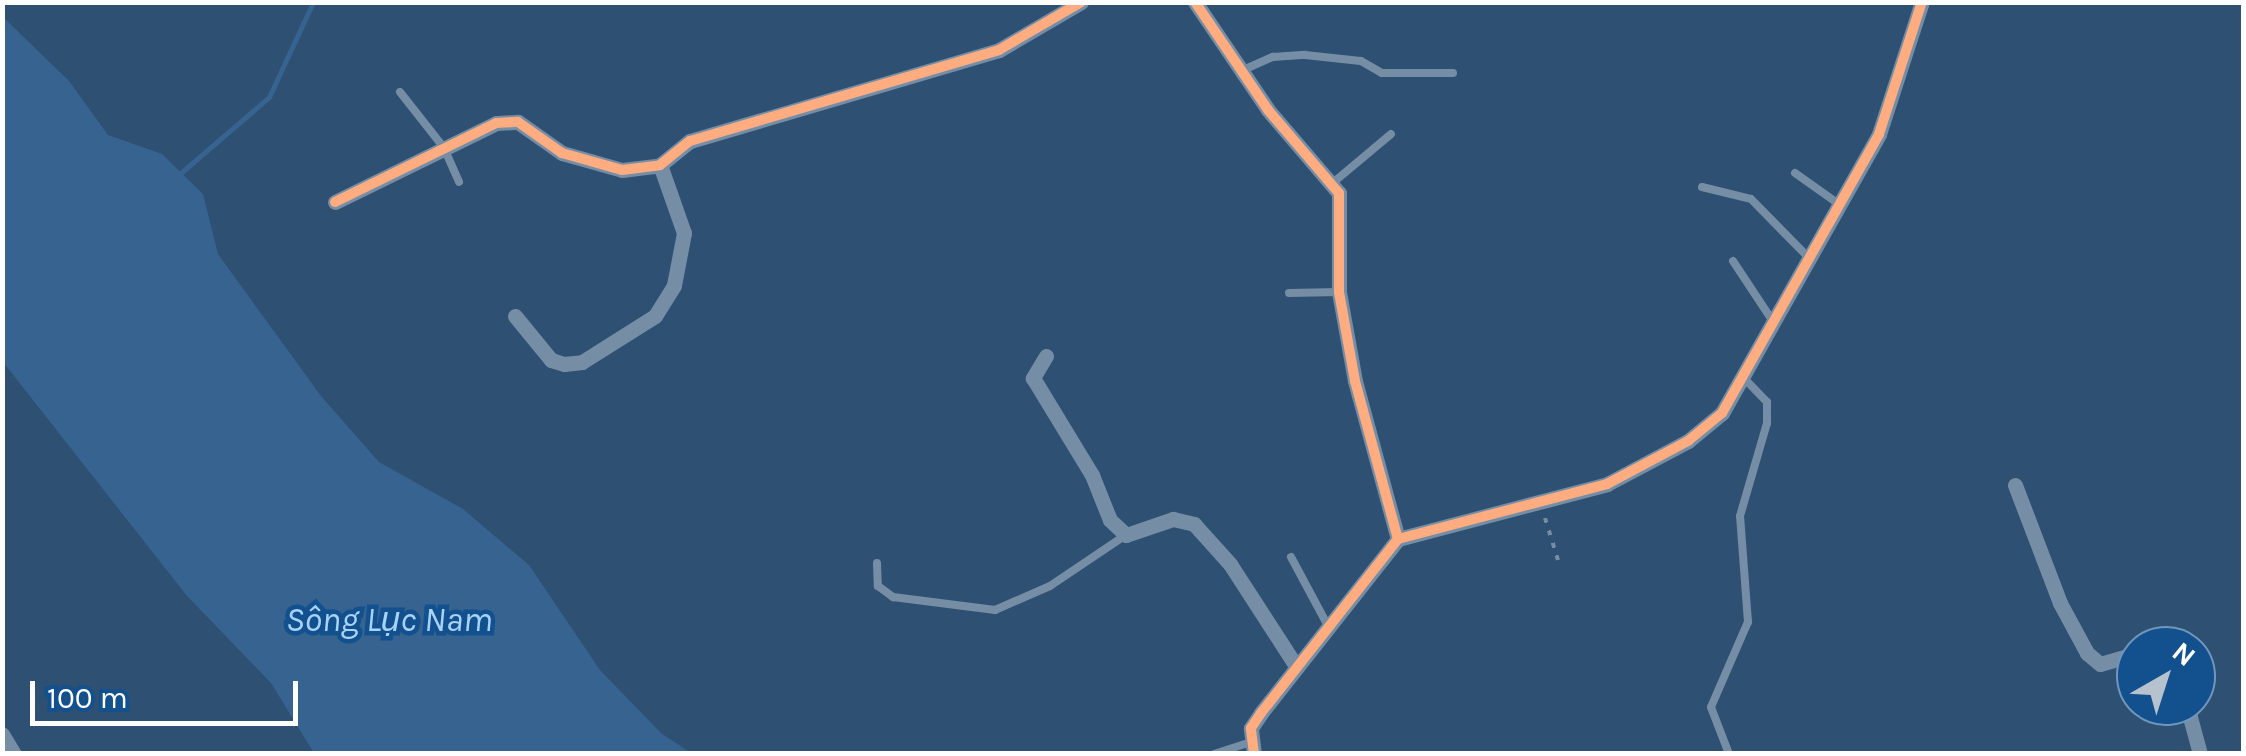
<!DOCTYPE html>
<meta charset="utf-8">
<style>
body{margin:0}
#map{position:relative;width:2246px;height:756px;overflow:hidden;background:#2e5072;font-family:Karla,sans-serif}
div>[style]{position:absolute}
.water>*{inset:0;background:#36638f}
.stream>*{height:5px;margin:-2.5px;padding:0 2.5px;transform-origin:2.5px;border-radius:2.5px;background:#36638f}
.path>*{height:4px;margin-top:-2px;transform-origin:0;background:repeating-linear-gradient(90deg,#758ea5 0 5px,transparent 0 13px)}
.lane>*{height:8px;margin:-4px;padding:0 4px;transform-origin:4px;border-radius:4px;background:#758ea5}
.street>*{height:15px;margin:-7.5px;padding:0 7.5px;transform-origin:7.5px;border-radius:7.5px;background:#758ea5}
.cycleway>*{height:10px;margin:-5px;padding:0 5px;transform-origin:5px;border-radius:5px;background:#ffac80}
span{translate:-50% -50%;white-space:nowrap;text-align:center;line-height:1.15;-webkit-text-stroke:9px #12508e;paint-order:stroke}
.water-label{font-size:35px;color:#a7d2f9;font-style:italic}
.frame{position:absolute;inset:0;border:5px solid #fff;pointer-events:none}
.north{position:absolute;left:2116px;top:626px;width:100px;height:100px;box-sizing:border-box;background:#12508e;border:2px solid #7196bb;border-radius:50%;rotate:39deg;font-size:28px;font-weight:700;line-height:40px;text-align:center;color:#fff}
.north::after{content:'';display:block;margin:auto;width:35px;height:45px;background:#b6c2ce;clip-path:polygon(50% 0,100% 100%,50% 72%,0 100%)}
.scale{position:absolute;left:30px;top:681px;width:268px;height:45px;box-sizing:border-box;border:5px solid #fff;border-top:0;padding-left:12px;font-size:30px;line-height:35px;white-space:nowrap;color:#fff;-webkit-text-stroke:8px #12508e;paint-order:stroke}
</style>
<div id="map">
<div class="water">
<i style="clip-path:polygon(3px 17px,69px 81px,108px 135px,162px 154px,203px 194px,218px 254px,321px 396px,379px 462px,463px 509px,529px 565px,600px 670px,661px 733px,691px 753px,314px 753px,271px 683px,187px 596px,3px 362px)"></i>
</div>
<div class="stream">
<i style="left:176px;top:177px;width:123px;rotate:-40.7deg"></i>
<i style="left:269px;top:97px;width:105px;rotate:-65.1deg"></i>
</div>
<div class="path">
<i style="left:1545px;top:518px;width:44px;rotate:72.8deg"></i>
</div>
<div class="lane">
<i style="left:1241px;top:71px;width:35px;rotate:-24deg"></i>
<i style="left:1273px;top:57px;width:32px;rotate:-4deg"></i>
<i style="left:1305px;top:55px;width:56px;rotate:6.1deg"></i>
<i style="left:1361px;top:61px;width:24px;rotate:30deg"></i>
<i style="left:1382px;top:73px;width:71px"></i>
<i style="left:400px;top:92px;width:71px;rotate:51.8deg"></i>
<i style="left:444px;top:148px;width:37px;rotate:66deg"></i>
<i style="left:1795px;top:173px;width:55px;rotate:35.4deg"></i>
<i style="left:1335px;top:181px;width:73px;rotate:-40deg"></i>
<i style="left:1702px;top:187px;width:50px;rotate:13.8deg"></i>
<i style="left:1751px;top:199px;width:81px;rotate:45.5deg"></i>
<i style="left:1733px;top:261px;width:71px;rotate:56.5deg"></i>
<i style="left:1289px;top:293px;width:50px;rotate:-1.1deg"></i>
<i style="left:1291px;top:557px;width:81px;rotate:61.8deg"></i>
<i style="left:877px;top:563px;width:23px;rotate:88deg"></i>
<i style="left:878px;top:586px;width:19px;rotate:36deg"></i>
<i style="left:893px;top:597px;width:103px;rotate:7.3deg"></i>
<i style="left:995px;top:610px;width:60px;rotate:-23.6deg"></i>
<i style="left:1050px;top:586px;width:92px;rotate:-33.9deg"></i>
<i style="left:1214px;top:754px;width:39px;rotate:-18deg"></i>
<i style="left:1729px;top:754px;width:50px;rotate:-111deg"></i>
<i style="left:1711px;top:707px;width:93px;rotate:-66.5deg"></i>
<i style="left:1748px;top:622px;width:106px;rotate:-94.3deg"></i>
<i style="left:1740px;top:516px;width:97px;rotate:-73.8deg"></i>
<i style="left:1767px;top:423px;width:21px;rotate:-90deg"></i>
<i style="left:1767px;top:402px;width:33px;rotate:-134deg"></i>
</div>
<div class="street">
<i style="left:1195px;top:2px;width:130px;rotate:55.9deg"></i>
<i style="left:1268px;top:110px;width:109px;rotate:49.5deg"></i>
<i style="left:1339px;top:193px;width:99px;rotate:90deg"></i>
<i style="left:1339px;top:292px;width:90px;rotate:79.8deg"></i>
<i style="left:1355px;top:381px;width:164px;rotate:74.8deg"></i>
<i style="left:335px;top:202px;width:179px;rotate:-26.1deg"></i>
<i style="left:496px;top:123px;width:22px;rotate:-3deg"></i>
<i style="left:518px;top:122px;width:54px;rotate:35.2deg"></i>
<i style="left:562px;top:153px;width:62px;rotate:15.8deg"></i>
<i style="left:622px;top:170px;width:38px;rotate:-7deg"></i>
<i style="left:660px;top:165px;width:38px;rotate:-39deg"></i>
<i style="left:690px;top:141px;width:322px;rotate:-16.4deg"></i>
<i style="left:999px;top:50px;width:95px;rotate:-30.3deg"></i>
<i style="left:515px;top:316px;width:57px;rotate:50.7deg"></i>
<i style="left:551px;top:360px;width:14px;rotate:17deg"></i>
<i style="left:564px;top:364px;width:18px;rotate:-6deg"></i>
<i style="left:582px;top:362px;width:86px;rotate:-32.2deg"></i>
<i style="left:655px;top:316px;width:36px;rotate:-58deg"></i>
<i style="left:674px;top:285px;width:53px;rotate:-79.1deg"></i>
<i style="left:684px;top:233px;width:72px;rotate:-109.4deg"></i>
<i style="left:1046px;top:356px;width:26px;rotate:121deg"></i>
<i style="left:1033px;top:378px;width:114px;rotate:58.7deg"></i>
<i style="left:1092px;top:475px;width:48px;rotate:68.2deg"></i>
<i style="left:1110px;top:520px;width:22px;rotate:43deg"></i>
<i style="left:1126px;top:535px;width:50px;rotate:-18.8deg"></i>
<i style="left:1173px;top:519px;width:22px;rotate:13deg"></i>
<i style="left:1194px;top:524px;width:54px;rotate:48deg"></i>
<i style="left:1230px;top:564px;width:121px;rotate:57.1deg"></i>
<i style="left:2015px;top:485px;width:126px;rotate:69.1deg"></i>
<i style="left:2060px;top:603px;width:57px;rotate:61.6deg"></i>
<i style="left:2087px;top:653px;width:17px;rotate:40deg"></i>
<i style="left:2100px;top:664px;width:37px;rotate:-16deg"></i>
<i style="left:2187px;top:706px;width:50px;rotate:74.8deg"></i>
<i style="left:2px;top:734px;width:23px;rotate:59deg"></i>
<i style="left:1254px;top:754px;width:26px;rotate:-97deg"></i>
<i style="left:1251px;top:728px;width:18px;rotate:-56deg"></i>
<i style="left:1261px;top:713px;width:221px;rotate:-51.8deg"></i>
<i style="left:1398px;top:539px;width:216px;rotate:-14.7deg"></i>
<i style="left:1607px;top:484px;width:92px;rotate:-28deg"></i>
<i style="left:1688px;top:441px;width:44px;rotate:-39.5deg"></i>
<i style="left:1722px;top:413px;width:320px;rotate:-60.6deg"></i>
<i style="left:1879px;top:134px;width:139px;rotate:-72deg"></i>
</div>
<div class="cycleway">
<i style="left:1195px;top:2px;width:130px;rotate:55.9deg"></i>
<i style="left:1268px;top:110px;width:109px;rotate:49.5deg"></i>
<i style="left:1339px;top:193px;width:99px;rotate:90deg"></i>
<i style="left:1339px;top:292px;width:90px;rotate:79.8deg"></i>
<i style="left:1355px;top:381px;width:164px;rotate:74.8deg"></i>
<i style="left:335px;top:202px;width:179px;rotate:-26.1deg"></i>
<i style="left:496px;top:123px;width:22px;rotate:-3deg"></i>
<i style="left:518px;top:122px;width:54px;rotate:35.2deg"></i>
<i style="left:562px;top:153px;width:62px;rotate:15.8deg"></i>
<i style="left:622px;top:170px;width:38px;rotate:-7deg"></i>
<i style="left:660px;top:165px;width:38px;rotate:-39deg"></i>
<i style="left:690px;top:141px;width:322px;rotate:-16.4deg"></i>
<i style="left:999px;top:50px;width:95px;rotate:-30.3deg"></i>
<i style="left:1254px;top:754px;width:26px;rotate:-97deg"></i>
<i style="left:1251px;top:728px;width:18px;rotate:-56deg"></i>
<i style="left:1261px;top:713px;width:221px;rotate:-51.8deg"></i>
<i style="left:1398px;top:539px;width:216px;rotate:-14.7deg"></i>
<i style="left:1607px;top:484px;width:92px;rotate:-28deg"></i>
<i style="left:1688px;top:441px;width:44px;rotate:-39.5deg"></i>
<i style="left:1722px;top:413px;width:320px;rotate:-60.6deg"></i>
<i style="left:1879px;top:134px;width:139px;rotate:-72deg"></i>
</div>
<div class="water-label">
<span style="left:389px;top:620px">Sông Lục Nam</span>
</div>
<div class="frame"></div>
<div class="north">N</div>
<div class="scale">100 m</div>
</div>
